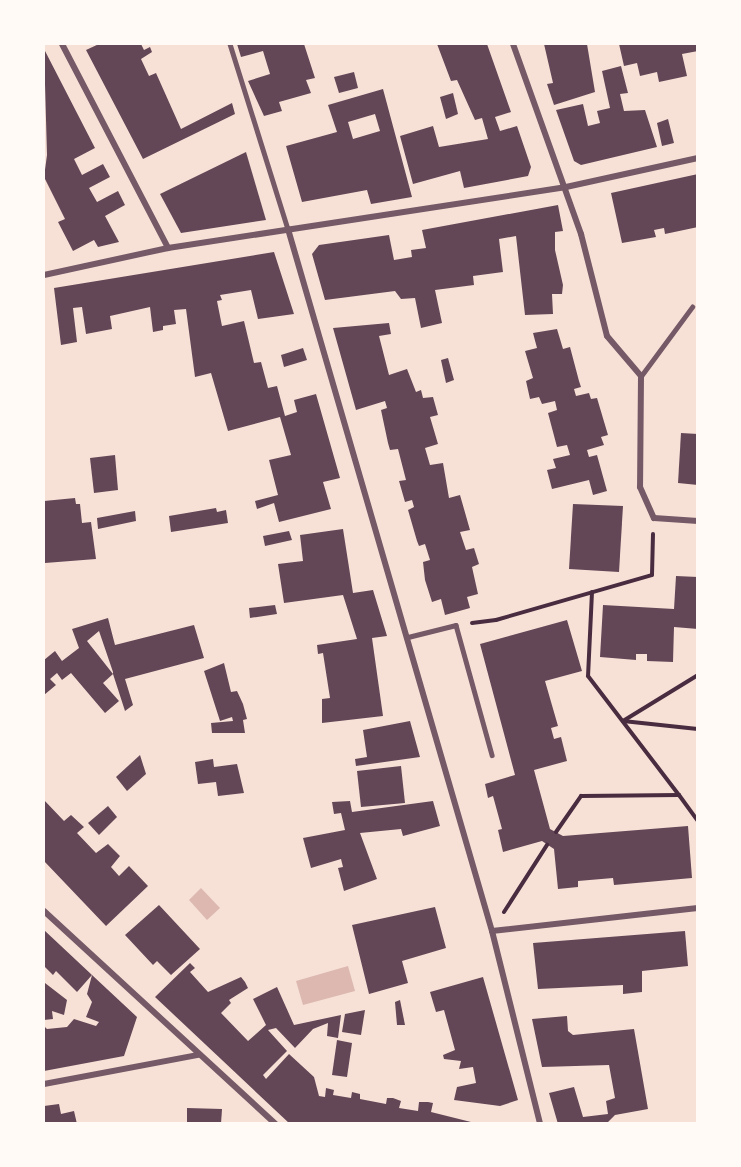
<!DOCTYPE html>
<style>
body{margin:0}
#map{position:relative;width:741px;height:1167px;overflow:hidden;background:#f7e1d7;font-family:"Source Sans 3",sans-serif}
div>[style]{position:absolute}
.water>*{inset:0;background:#dcb8b0}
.building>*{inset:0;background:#644757}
.path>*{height:4px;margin:-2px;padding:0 2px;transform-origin:2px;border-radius:2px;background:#4a2c40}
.service>*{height:4.5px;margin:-2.25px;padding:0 2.25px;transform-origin:2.25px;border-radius:2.25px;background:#755966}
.minor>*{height:6px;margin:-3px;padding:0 3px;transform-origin:3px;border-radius:3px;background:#755966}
span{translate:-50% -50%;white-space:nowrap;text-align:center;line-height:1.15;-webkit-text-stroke:4.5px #fffaf5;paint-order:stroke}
.frame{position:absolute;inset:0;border:45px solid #fffaf5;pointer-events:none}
</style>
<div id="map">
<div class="water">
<i style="clip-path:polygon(201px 888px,220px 908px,207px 920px,189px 900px)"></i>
<i style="clip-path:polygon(348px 966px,355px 991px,303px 1005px,296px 981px)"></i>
</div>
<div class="building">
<i style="clip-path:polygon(99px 44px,141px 44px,144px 50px,150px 47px,152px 52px,141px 59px,149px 76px,156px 73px,181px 129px,232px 103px,235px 114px,143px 159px,86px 50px)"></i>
<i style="clip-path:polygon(237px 44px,304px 44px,315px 78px,306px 80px,311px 93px,279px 102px,282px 111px,264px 116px,248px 81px,270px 74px,263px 51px,241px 57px)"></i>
<i style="clip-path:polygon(437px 44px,487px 44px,511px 112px,495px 117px,500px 131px,517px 126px,531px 167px,528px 176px,464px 188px,460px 171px,413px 184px,400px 136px,433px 126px,439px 147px,488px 139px,482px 118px,475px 120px,457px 80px,451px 81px)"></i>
<i style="clip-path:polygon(544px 44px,587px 44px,595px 92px,554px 105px,547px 84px,553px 83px)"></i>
<i style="clip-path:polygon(619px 44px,698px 44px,698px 51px,682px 54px,687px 76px,659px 82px,657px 72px,640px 76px,637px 63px,624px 66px)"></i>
<i style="clip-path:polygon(44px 49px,95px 148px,74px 159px,82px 175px,103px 164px,110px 177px,89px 188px,97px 202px,118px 191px,125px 205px,105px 216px,119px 242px,98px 247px,94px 240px,73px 251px,58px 222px,65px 219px,44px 177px,47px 155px)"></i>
<i style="clip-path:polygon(621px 66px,628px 93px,620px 94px,624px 111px,645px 110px,657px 147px,581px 165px,574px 161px,556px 110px,583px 104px,588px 126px,600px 123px,597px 111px,610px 108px,602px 71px)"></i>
<i style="clip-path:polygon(354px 72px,358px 88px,339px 93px,334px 77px)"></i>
<i style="clip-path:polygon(evenodd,383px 89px,412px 197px,371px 204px,367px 190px,302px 202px,286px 146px,337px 132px,328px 105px,383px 89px,375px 114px,380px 131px,353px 139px,348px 122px,375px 114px)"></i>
<i style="clip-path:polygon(453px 93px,458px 114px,446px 119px,440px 97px)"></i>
<i style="clip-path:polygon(668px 119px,674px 143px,662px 146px,657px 123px)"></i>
<i style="clip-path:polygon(246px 152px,266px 220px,181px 233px,160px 194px)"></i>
<i style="clip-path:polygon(698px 174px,698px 227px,665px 234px,664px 228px,654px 230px,656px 237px,622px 243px,611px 193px)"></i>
<i style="clip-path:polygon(558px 205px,563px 231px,555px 232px,555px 250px,563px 285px,562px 294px,552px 294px,553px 314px,525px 315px,516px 236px,499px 239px,503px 272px,473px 276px,474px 285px,435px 290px,442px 323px,421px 328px,415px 298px,401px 299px,395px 291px,325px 300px,312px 254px,319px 245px,389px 235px,394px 260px,412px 257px,411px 250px,426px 248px,422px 230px)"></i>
<i style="clip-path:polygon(274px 252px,294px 314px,258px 319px,251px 290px,220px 295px,222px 300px,217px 301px,222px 326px,244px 321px,254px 363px,261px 362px,268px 388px,277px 386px,285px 416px,297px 412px,294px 400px,316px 394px,340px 478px,323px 482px,331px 509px,279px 522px,274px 503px,257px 509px,255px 501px,278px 495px,269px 460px,291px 455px,280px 417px,228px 431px,211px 373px,195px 377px,186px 309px,174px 310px,176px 324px,163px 326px,163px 330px,153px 332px,150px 307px,110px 316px,112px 329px,86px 334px,82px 307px,73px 308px,77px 342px,61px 345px,54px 288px)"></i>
<i style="clip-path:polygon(389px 323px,391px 334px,379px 336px,389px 375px,407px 369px,416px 392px,421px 390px,423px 398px,433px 397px,438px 415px,430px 417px,438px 444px,425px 448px,430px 465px,443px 463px,449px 498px,460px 495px,470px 530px,460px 532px,466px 550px,474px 548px,479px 564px,472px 567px,478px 594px,467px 597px,470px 608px,445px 615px,441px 599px,432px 602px,425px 580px,423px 562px,430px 560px,425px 544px,419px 546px,417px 541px,408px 510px,414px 507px,412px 500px,405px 502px,399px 481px,406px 480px,398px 449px,390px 450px,388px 443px,381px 410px,387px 408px,385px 401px,356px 410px,333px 328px)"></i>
<i style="clip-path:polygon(557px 329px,563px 349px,570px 347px,579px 381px,581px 387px,574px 389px,576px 396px,589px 393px,591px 399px,597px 398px,608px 435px,601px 437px,604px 445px,587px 450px,589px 457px,597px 455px,607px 491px,593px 495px,589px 480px,552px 489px,547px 470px,556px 468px,553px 459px,570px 455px,567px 445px,557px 447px,548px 413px,557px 410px,555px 401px,542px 404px,539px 397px,530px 399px,526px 381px,533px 378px,525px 351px,537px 348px,533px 333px)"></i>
<i style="clip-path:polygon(303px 348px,307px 360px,284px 367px,281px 355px)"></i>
<i style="clip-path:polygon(448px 358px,454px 380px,446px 383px,441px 360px)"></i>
<i style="clip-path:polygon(681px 433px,698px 434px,698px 485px,678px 483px)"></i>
<i style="clip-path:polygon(115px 455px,118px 490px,94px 493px,90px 458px)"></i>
<i style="clip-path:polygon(75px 498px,76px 504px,80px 504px,82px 523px,91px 522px,96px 559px,45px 563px,44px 501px)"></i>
<i style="clip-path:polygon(573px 504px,623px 506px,619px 572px,569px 569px)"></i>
<i style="clip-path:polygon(216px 508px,217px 512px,226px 510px,228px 523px,171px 532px,169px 516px)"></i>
<i style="clip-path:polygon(135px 511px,136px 521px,98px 529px,97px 518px)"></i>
<i style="clip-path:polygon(343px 529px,353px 593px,373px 590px,387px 636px,372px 638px,383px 716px,322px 723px,322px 699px,330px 698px,323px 653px,318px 654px,317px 645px,357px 639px,343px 595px,284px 603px,278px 564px,303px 561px,300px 535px)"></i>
<i style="clip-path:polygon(289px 531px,292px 540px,265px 546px,263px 536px)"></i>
<i style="clip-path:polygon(676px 576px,698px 577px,698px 629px,674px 627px,673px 662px,647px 661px,647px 654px,636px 654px,636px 660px,600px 657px,603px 605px,674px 609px)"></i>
<i style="clip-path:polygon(275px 605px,277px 614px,250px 618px,249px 608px)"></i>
<i style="clip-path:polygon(evenodd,108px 618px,115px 645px,194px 625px,204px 658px,125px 679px,133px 705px,125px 711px,113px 674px,103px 683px,119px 701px,105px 713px,71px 673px,62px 680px,57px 673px,50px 679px,56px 685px,44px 695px,44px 660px,55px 651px,62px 661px,79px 648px,72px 629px,108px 618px,99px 631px,113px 672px,113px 674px,87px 641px,99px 631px)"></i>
<i style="clip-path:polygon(567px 620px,582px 671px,545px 681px,558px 726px,551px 728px,554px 739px,561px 737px,567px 761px,534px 770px,550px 829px,563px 836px,688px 826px,692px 878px,614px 885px,613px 878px,578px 881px,578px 887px,558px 889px,554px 849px,542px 841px,503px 852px,498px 830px,502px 829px,493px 796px,488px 798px,485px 784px,515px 775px,480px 644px)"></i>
<i style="clip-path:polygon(224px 663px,231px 692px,237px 691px,243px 704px,247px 719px,243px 720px,245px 733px,212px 733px,211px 723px,233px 721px,232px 717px,220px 721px,204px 671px)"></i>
<i style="clip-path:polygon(410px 721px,420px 757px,356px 766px,355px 759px,367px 757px,363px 730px)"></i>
<i style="clip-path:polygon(140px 755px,146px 774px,127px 791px,116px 777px)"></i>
<i style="clip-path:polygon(213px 759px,214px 767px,237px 764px,244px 793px,218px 796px,216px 782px,198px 784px,195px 762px)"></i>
<i style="clip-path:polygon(401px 766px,405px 803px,361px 807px,357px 771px)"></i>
<i style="clip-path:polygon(44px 800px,64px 821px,71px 815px,84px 827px,77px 833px,96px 853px,108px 844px,120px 856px,111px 867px,119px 876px,129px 866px,148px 886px,106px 926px,44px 861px)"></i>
<i style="clip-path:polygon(350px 801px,352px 812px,433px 801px,440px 826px,403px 836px,401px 829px,360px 833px,377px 879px,344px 891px,338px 868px,343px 867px,341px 859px,311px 868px,303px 838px,345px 830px,341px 813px,334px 814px,332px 802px)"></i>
<i style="clip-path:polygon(108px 806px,117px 817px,99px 835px,88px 823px)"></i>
<i style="clip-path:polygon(159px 905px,200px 949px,171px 975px,157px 961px,153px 965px,125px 935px)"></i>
<i style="clip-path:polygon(435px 907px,446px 948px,402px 961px,408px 983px,369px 994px,352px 925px)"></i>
<i style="clip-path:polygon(44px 930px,92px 975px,77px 992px,56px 971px,53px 975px,44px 966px)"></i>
<i style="clip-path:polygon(685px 931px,688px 966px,642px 971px,642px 992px,623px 994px,623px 985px,538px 989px,533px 943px)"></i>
<i style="clip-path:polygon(190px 963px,195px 968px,190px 972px,208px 992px,241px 977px,245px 982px,248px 988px,229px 1000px,231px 1003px,221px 1013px,248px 1041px,266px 1025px,253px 999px,277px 987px,294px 1025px,341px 1015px,338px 1038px,327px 1036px,328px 1023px,313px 1029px,295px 1048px,276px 1028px,268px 1030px,287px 1051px,263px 1075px,266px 1079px,289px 1054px,314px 1077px,319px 1096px,325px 1097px,326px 1088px,334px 1090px,333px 1095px,351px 1098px,352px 1092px,360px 1094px,360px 1099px,386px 1104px,387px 1098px,393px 1098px,401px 1101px,399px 1108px,418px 1111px,419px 1102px,428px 1102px,433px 1103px,431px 1112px,479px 1124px,290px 1124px,155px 997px)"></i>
<i style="clip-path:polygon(92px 975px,137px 1017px,124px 1056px,44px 1071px,44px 1026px,47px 1029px,67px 1027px,74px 1019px,96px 1026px,99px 1022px,86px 1017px,92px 1002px,87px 994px)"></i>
<i style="clip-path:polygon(483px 977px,518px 1100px,500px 1106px,454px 1100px,457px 1087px,476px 1083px,473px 1067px,459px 1069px,461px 1061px,444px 1059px,443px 1055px,455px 1050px,444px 1010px,436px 1012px,430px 992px)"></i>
<i style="clip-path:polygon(45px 983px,67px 1000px,64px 1015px,52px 1011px,53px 1019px,44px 1020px)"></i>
<i style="clip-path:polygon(400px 1000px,405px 1025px,397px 1025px,395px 1002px)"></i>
<i style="clip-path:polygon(365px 1010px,361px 1035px,342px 1032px,345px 1014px)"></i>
<i style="clip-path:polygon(567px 1016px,568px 1031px,573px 1035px,634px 1029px,648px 1109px,615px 1115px,606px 1124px,558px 1124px,549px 1093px,574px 1087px,583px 1117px,608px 1114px,606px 1101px,615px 1098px,609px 1065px,542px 1067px,532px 1019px)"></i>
<i style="clip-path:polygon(337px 1040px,352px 1043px,347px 1077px,332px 1075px)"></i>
<i style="clip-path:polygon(59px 1104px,61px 1114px,74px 1111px,77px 1124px,44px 1124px,44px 1106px)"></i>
<i style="clip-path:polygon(187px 1108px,222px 1109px,221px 1124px,187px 1124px)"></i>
</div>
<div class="path">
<i style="left:592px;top:592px;width:84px;rotate:92.7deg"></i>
<i style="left:588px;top:676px;width:150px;rotate:52.6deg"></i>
<i style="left:472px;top:623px;width:24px;rotate:-7deg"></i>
<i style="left:496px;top:620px;width:162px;rotate:-16.1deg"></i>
<i style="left:652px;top:575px;width:41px;rotate:-88.6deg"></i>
<i style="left:698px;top:675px;width:88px;rotate:148.5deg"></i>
<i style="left:623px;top:721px;width:75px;rotate:6.1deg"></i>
<i style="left:556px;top:832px;width:44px;rotate:-55.2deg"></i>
<i style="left:581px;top:796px;width:98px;rotate:-0.6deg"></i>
<i style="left:679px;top:795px;width:32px;rotate:54deg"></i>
<i style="left:504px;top:912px;width:80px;rotate:-57.3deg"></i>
</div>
<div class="service">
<i style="left:230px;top:44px;width:194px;rotate:72.6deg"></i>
<i style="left:641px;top:376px;width:86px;rotate:-53.5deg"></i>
<i style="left:408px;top:637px;width:49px;rotate:-14deg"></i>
<i style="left:456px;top:625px;width:135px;rotate:74.5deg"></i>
</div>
<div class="minor">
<i style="left:62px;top:44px;width:230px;rotate:62.5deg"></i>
<i style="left:513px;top:44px;width:202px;rotate:70.3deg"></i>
<i style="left:581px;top:234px;width:105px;rotate:75.7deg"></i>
<i style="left:607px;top:336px;width:52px;rotate:49.6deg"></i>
<i style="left:641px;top:376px;width:111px;rotate:90.5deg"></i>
<i style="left:640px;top:487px;width:34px;rotate:66deg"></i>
<i style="left:654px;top:518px;width:44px;rotate:3.9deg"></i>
<i style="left:288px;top:229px;width:731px;rotate:73.8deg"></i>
<i style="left:492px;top:931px;width:199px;rotate:76deg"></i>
<i style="left:44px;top:275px;width:127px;rotate:-12.3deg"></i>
<i style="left:168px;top:248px;width:403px;rotate:-8.7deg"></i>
<i style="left:566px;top:187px;width:135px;rotate:-12.4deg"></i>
<i style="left:44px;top:911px;width:315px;rotate:42.6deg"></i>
<i style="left:492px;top:931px;width:207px;rotate:-6.4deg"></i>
<i style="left:44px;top:1084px;width:157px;rotate:-10.7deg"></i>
</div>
<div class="frame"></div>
</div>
